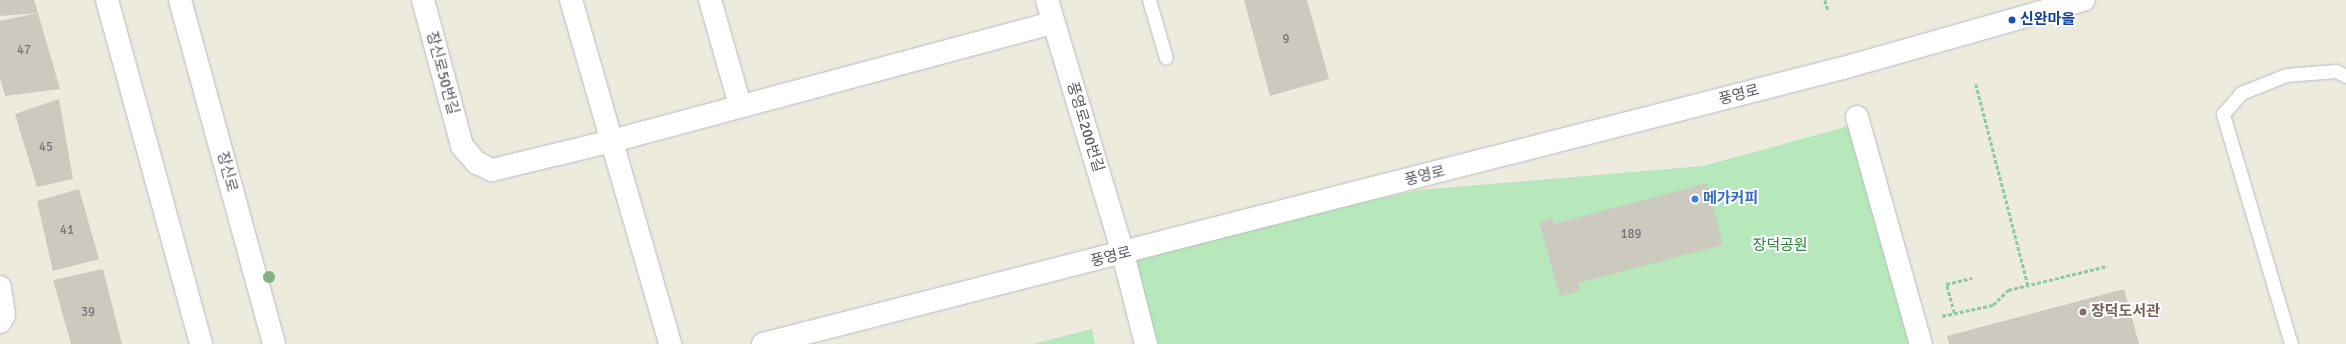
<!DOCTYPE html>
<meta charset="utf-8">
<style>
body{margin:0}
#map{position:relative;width:2346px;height:344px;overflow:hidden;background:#ecebde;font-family:Signika,"Noto Sans KR",sans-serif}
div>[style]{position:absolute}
.green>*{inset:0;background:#b6e8bb}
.building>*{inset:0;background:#ccc9bf}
.path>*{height:2.5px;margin-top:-1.25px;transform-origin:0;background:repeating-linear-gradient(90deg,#8fc9a5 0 4px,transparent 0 6px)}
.roads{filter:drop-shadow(0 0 1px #b9bbc2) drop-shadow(0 0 1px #b9bbc2)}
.lane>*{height:13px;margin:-6.5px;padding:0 6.5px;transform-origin:6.5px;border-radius:6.5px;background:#fff}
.street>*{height:22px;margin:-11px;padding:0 11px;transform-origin:11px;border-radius:11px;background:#fff}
.secondary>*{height:22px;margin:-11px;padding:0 11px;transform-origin:11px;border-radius:11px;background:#fff}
.trees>*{width:12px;height:12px;margin:-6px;border-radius:50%;background:#82b283}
.dots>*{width:11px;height:11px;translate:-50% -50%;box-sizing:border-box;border:2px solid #fff;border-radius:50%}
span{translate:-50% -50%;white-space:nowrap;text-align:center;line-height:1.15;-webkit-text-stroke:4px #fff;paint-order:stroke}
.number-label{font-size:13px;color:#747678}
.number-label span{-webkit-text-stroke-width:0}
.transit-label{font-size:15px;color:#164399;font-weight:700}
.left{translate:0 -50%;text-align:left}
.street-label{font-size:15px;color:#575a61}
.shop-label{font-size:15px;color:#366cbe;font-weight:700}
.park-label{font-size:15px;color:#2c8438}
.education-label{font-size:15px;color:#785e54;font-weight:700}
</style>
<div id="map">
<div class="green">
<i style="clip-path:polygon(1849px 126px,1910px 344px,1137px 344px,1123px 254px,1419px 190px,1703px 166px)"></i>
<i style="clip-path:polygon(1092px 329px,1095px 344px,1033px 344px)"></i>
</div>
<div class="building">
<i style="clip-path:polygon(0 0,34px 0,38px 13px,0 16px)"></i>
<i style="clip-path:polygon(1244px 0,1307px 0,1329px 79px,1270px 96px)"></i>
<i style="clip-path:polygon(38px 13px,60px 89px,5px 96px,0 78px,0 21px)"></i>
<i style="clip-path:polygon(59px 99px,73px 179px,37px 187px,15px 114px)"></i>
<i style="clip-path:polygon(1707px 183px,1723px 245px,1578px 283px,1580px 291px,1560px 296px,1539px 222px,1552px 218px,1554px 224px)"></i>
<i style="clip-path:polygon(79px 189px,99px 259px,53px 271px,37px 201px)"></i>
<i style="clip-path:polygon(103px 269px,122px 344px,71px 344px,53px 280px)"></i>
<i style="clip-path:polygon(2124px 289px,2139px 344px,1949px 344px,1947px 336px)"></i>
</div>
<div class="path">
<i style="left:1825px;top:0;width:10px;rotate:73deg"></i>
<i style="left:1976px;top:84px;width:208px;rotate:75.5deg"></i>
<i style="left:1954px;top:313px;width:30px;rotate:-105deg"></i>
<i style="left:1946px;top:284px;width:27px;rotate:-13deg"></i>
<i style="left:1942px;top:316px;width:52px;rotate:-12.2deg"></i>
<i style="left:1993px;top:305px;width:21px;rotate:-45deg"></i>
<i style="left:2008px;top:290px;width:102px;rotate:-13.6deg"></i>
</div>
<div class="roads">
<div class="lane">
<i style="left:1149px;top:0;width:60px;rotate:73.7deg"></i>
<i style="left:2291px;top:344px;width:240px;rotate:-106.5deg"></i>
<i style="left:2223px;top:114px;width:28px;rotate:-49deg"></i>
<i style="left:2241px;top:93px;width:48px;rotate:-21.8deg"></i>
<i style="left:2286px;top:75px;width:50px;rotate:-4.6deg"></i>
<i style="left:2336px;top:71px;width:11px;rotate:27deg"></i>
</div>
<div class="street">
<i style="left:423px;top:0;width:151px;rotate:75deg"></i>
<i style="left:462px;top:146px;width:23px;rotate:49deg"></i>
<i style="left:477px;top:163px;width:17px;rotate:25deg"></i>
<i style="left:492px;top:170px;width:123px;rotate:-13.6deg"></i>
<i style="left:612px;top:141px;width:457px;rotate:-15deg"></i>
<i style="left:571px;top:0;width:358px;rotate:73.9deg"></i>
<i style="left:710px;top:0;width:109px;rotate:74.1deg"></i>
<i style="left:1047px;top:0;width:265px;rotate:73.3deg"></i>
<i style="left:1123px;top:254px;width:93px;rotate:75.7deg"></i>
<i style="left:1857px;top:117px;width:236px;rotate:74.3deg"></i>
<i style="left:0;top:287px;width:28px;rotate:82deg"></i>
<i style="left:4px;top:315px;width:8px;rotate:120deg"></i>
</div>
<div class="secondary">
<i style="left:107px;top:0;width:357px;rotate:74.7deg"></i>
<i style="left:180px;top:0;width:357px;rotate:74.7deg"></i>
<i style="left:763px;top:344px;width:1115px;rotate:-14.34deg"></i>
<i style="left:1843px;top:68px;width:250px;rotate:-15.8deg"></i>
</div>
</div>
<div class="trees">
<i style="left:269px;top:277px"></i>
</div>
<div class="dots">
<i style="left:2012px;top:20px;background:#1a4fb4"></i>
<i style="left:1695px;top:199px;background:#3f7fe0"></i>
<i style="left:2083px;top:312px;background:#8d6e63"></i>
</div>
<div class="number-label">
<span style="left:1286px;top:39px">9</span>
<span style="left:24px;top:50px">47</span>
<span style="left:46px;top:147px">45</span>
<span style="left:67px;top:230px">41</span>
<span style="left:1631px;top:234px">189</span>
<span style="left:88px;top:312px">39</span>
</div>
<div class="transit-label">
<span class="left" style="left:2020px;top:20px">신완마을</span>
</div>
<div class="street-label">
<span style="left:442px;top:73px;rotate:75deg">장신로50번길</span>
<span style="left:1739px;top:95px;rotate:-15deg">풍영로</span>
<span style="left:1085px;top:127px;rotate:73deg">풍영로200번길</span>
<span style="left:227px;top:172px;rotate:75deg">장신로</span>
<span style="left:1425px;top:176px;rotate:-14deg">풍영로</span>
<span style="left:1111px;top:257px;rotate:-14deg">풍영로</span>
</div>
<div class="shop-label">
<span class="left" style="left:1703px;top:199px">메가커피</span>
</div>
<div class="park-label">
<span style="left:1780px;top:246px">장덕공원</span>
</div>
<div class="education-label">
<span class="left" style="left:2091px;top:312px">장덕도서관</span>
</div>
</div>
